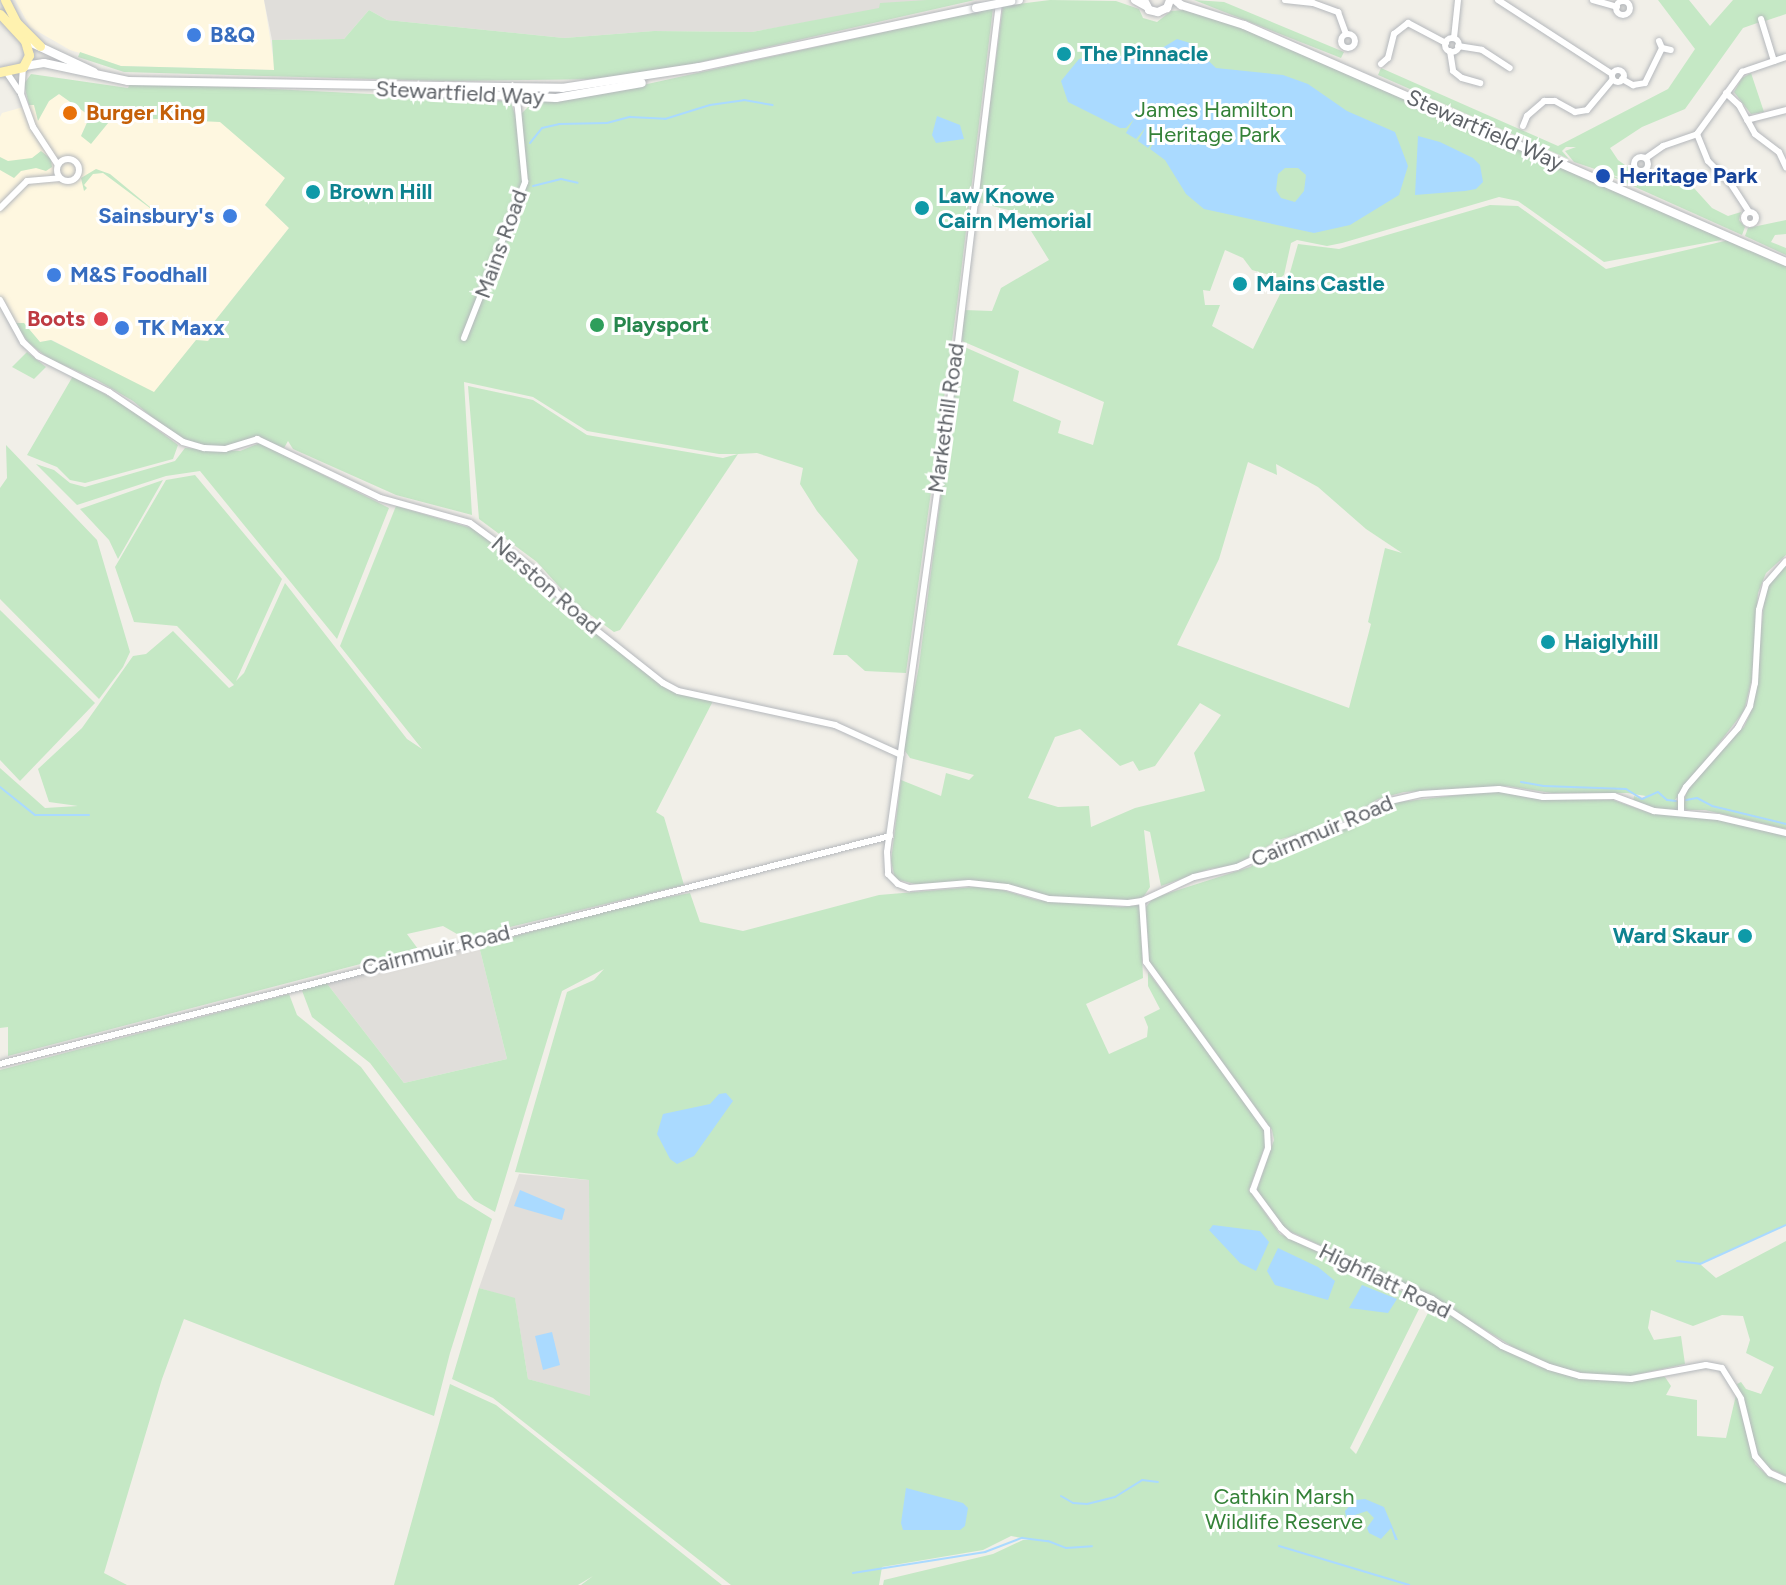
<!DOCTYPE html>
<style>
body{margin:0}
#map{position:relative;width:1786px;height:1585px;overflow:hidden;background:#f1efe8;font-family:Figtree,sans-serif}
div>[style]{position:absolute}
.commercial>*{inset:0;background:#fef7e0}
.industrial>*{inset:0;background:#e0deda}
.green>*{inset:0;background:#c5e8c5}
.water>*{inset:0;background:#aadaff}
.stream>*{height:2px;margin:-1px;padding:0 1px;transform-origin:1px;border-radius:1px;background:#aadaff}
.roads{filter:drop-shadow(0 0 2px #b5b8bc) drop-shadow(0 0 2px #b5b8bc)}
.street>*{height:6px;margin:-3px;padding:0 3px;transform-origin:3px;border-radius:3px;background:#fff}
.street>.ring{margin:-3px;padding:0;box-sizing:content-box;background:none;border:6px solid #fff;border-radius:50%}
.secondary>*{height:8px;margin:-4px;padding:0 4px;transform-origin:4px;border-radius:4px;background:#fff}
.primary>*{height:9px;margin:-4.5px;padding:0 4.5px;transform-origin:4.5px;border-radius:4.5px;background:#fff2af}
.bridges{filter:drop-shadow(0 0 2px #b6babf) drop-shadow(0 0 2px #b6babf)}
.secondary-bridge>*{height:8px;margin:-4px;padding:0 4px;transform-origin:4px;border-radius:4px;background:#fff}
.dots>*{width:22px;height:22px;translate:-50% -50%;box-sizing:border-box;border:4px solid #fff;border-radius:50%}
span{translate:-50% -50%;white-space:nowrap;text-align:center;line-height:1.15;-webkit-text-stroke:6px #fff;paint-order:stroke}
.shop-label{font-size:22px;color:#366cbe;font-weight:700}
.left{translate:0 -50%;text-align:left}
.right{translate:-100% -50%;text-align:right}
.culture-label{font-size:22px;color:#0d838f;font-weight:700}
.street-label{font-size:22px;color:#5f6368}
.park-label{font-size:22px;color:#348238}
.food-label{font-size:22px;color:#c56008;font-weight:700}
.transit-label{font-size:22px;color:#164399;font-weight:700}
.health-label{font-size:22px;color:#be3a42;font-weight:700}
.leisure-label{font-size:22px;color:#27864d;font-weight:700}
</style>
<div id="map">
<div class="commercial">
<i style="clip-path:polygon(15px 0,264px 0,275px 70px,121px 66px,70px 50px,30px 27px)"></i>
<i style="clip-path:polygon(59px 94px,90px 116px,81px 136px,112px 117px,220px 121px,285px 178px,265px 205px,289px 228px,214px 322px,215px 332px,207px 341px,196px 340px,154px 393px,52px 340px,40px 342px,24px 324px,14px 323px,0 296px,0 117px,2px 113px,34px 104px,38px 120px,49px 101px)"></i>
</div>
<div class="industrial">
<i style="clip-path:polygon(264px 0,930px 0,752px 32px,654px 31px,564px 38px,387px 20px,369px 10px,344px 39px,272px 40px)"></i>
<i style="clip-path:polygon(479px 946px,507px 1059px,404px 1083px,325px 981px)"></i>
<i style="clip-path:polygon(519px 1174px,589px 1180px,590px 1397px,528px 1379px,515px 1299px,479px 1288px)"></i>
</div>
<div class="green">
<i style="clip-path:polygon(927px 0,975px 0,697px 63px,605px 79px,446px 81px,124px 72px,78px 57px,80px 52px,121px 66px,274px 70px,272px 40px,344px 39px,369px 10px,387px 20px,564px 38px,654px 31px,752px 32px,879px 8px,880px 3px)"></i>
<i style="clip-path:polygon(evenodd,1050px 0,1116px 1px,1139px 9px,1143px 18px,1157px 22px,1171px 11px,1183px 10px,1242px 27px,1719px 235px,1721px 240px,1604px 262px,1518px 201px,1499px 197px,1342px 243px,1327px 246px,1297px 240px,1291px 243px,1284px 275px,1280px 278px,1252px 270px,1243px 258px,1225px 250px,1210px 291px,1203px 290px,1205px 305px,1220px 305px,1212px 326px,1253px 349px,1289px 276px,1298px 244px,1339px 249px,1490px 205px,1518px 206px,1606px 269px,1729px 240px,1786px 265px,1786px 555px,1766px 573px,1758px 593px,1752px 678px,1744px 711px,1675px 800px,1679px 801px,1679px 811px,1654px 811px,1633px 803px,1634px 796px,1642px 799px,1646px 796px,1627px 793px,1552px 793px,1507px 786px,1404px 792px,1378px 799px,1340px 823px,1278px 840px,1236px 865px,1209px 869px,1161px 886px,1150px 832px,1144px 830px,1150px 887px,1144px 896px,1133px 901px,1056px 898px,990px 882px,915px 884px,895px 879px,891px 861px,901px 780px,941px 796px,946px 773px,969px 780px,974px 775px,910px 758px,903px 748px,919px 666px,960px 345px,1019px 371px,1013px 401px,1061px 421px,1058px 433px,1093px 445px,1104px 402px,962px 341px,964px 310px,992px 311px,1001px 288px,1049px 260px,1020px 213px,977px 202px,1003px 6px,1050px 0,1248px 462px,1277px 475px,1276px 464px,1318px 487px,1366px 529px,1402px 553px,1385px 548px,1368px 622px,1371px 624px,1349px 708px,1177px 645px,1219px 559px,1248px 462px,1050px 0,1200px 703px,1221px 715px,1194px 753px,1205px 791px,1135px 808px,1091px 827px,1089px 806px,1058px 807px,1028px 798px,1055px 737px,1080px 729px,1120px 766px,1133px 761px,1139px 771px,1155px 766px,1200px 703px)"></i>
<i style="clip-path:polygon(1194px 0,1224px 2px,1344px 52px,1341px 58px)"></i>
<i style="clip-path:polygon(1658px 0,1689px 0,1710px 26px,1733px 0,1786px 0,1786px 14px,1765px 21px,1762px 16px,1760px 22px,1743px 28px,1685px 109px,1642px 127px,1610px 148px,1618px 160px,1636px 173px,1647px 172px,1653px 183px,1663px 187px,1662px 180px,1685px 171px,1693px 187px,1712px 208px,1728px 216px,1741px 212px,1739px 220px,1745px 227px,1742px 235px,1604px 173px,1622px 179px,1619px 172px,1619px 177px,1574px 162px,1565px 151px,1576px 147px,1566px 147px,1562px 151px,1569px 159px,1378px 75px,1381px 68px,1558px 146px,1668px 89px,1695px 49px)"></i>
<i style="clip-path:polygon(993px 8px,958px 297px,906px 673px,865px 671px,847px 655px,833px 655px,858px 560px,817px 511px,800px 484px,803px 468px,757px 453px,738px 454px,620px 630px,614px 632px,574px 603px,537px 562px,479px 519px,468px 386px,533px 400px,587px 435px,723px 458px,738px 454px,719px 454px,587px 431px,533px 397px,464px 382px,472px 515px,396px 495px,293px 449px,288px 441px,284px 448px,258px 437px,229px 447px,194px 445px,167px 430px,133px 401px,97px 380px,48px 358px,29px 343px,14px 323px,24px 323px,40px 342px,51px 340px,154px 392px,196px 340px,208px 341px,215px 332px,214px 322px,289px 228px,265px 205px,285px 178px,220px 122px,113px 117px,91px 144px,81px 136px,90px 116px,59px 94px,49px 101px,38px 121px,34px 105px,29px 105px,24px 84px,31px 74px,128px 88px,130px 84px,235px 87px,506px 101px,511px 103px,515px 114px,521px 114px,533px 102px,602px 94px)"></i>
<i style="clip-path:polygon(1751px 73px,1764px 112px,1751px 114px,1734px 92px,1742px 78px)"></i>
<i style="clip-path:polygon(41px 151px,51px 159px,52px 167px,46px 171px,36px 168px,21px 171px,14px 178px,0 170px,0 157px,8px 161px,32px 158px)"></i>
<i style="clip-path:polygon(96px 169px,110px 174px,162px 217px,103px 173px,93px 174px,84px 185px,87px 188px,84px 191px,81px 178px)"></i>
<i style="clip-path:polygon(1786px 220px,1786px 234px,1775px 235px,1771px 242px,1786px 248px,1786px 255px,1745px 236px,1748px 228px)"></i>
<i style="clip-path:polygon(27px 352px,46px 367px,34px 379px,12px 367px)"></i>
<i style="clip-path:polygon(73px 376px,126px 406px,178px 445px,173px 459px,85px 483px,70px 480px,57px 467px,27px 455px)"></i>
<i style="clip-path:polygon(260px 443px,389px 508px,337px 639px,200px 471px,166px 476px,77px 505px,36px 464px,54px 470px,70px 483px,85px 487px,175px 461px,185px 448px,240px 451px)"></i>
<i style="clip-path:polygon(6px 445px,97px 540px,130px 652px,123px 667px,99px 699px,0 599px,0 488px,7px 478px)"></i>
<i style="clip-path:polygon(195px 475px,282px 579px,236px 681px,244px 673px,285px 583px,407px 739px,422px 749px,340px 646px,396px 506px,478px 530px,517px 561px,562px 605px,663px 686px,713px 701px,656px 812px,664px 817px,684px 885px,464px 938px,443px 926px,407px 934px,418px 949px,8px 1056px,8px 1027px,0 1028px,0 768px,45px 808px,78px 806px,49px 802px,38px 769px,82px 728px,133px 656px,146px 654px,173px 631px,229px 688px,234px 685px,177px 626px,134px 622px,115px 567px,166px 480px)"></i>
<i style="clip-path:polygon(163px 480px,118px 559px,109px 540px,80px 509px)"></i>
<i style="clip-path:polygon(1786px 564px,1786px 829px,1705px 810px,1687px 810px,1683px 808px,1687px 789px,1712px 756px,1744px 727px,1753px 707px,1765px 594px,1770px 579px)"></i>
<i style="clip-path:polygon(0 610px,95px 703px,20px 781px,0 760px)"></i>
<i style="clip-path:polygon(1499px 790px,1529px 798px,1613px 800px,1650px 813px,1719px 819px,1786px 835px,1786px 1225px,1700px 1264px,1716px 1278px,1786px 1241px,1786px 1476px,1765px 1466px,1759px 1457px,1737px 1384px,1741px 1382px,1746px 1389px,1761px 1394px,1774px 1367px,1746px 1353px,1750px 1340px,1743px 1316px,1722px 1315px,1693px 1326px,1651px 1310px,1648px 1328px,1654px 1340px,1681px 1336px,1685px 1364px,1625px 1377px,1665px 1377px,1671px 1386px,1666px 1395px,1697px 1400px,1697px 1436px,1726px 1438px,1736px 1395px,1755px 1464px,1768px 1476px,1786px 1483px,1786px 1585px,883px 1585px,884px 1580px,993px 1554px,1023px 1540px,1032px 1540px,1011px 1536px,983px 1550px,882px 1567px,879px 1585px,731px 1585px,493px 1398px,452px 1379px,479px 1288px,515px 1298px,528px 1379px,590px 1396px,589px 1180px,515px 1172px,567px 992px,594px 980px,604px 969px,562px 991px,495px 1212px,474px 1200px,370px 1063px,312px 1017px,301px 988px,325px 981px,404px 1083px,507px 1059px,479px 946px,636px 903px,690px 893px,700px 922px,743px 931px,879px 895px,974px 887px,999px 889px,1037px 900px,1122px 907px,1140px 905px,1143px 978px,1086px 1004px,1109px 1054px,1147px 1037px,1148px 1027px,1144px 1017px,1160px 1009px,1148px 986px,1148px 972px,1265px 1128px,1266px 1143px,1249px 1190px,1280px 1234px,1423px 1301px,1350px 1448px,1356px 1454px,1432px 1305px,1537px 1366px,1573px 1377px,1610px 1377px,1572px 1371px,1531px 1358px,1432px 1297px,1285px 1229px,1257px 1190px,1274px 1140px,1272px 1130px,1149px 961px,1146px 907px,1153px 898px,1250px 867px,1276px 850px,1337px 831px,1383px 804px)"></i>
<i style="clip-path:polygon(289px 994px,297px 1015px,361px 1067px,458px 1198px,492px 1219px,450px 1353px,434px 1416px,184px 1319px,162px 1379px,104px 1573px,127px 1585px,0 1585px,0 1070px)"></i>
<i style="clip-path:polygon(450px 1384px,496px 1405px,722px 1585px,581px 1585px,593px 1576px,578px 1585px,394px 1585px)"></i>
</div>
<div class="water">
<i style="clip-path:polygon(evenodd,1177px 39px,1190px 43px,1216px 68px,1283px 75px,1308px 84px,1347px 111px,1395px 132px,1408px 166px,1399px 195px,1350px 225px,1314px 233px,1204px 209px,1186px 194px,1165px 160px,1150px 149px,1158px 135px,1148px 148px,1138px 141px,1146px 127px,1136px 139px,1126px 133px,1134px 119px,1126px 128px,1120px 128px,1068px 102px,1061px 81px,1079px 59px,1100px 53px,1135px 59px,1152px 54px,1177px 39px,1285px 168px,1298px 168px,1306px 175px,1304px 191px,1295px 202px,1281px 198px,1276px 190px,1278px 174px,1285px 168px)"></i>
<i style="clip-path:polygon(937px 116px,960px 125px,964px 139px,936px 143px,932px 135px)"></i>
<i style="clip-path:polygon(1418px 136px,1440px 142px,1473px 158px,1480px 165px,1483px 182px,1476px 189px,1465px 191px,1415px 195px)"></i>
<i style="clip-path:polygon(726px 1093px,733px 1101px,694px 1156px,677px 1164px,670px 1159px,657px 1134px,663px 1114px,710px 1104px,719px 1094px)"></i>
<i style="clip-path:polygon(520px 1190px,565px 1209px,562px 1220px,514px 1206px)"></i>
<i style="clip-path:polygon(1213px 1225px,1260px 1231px,1269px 1242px,1256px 1271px,1240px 1263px,1209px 1230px)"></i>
<i style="clip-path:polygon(1278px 1248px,1318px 1267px,1335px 1281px,1328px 1300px,1275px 1285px,1267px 1271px)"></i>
<i style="clip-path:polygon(1362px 1285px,1397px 1299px,1388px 1313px,1349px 1308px)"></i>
<i style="clip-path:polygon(552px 1332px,560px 1365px,543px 1370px,535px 1336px)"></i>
<i style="clip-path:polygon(906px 1488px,963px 1503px,968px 1508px,965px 1526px,960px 1530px,903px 1530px,901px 1523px)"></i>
<i style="clip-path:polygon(1365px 1499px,1384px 1507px,1398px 1540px,1395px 1540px,1391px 1528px,1381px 1539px,1369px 1533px,1367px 1528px,1374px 1518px,1367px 1511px,1352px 1516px,1358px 1528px,1343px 1528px,1347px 1523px,1345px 1511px,1355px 1500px)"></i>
</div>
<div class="stream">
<i style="left:530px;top:143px;width:19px;rotate:-51deg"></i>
<i style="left:542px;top:128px;width:17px;rotate:-13deg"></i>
<i style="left:559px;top:124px;width:48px;rotate:-1.2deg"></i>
<i style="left:607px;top:123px;width:24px;rotate:-15deg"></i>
<i style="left:630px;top:117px;width:35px;rotate:3deg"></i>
<i style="left:665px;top:119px;width:47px;rotate:-17.3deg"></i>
<i style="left:710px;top:105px;width:34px;rotate:-8deg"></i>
<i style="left:744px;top:100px;width:29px;rotate:10deg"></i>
<i style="left:533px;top:186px;width:29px;rotate:-14deg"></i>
<i style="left:561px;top:179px;width:17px;rotate:13deg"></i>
<i style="left:1521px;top:782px;width:23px;rotate:10deg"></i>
<i style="left:1544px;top:786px;width:82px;rotate:2.1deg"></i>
<i style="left:1626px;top:789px;width:19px;rotate:32deg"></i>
<i style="left:1642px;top:799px;width:17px;rotate:-24deg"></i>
<i style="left:1658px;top:792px;width:12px;rotate:42deg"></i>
<i style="left:1667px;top:800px;width:9px;rotate:6deg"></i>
<i style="left:0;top:787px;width:45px;rotate:38.7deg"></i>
<i style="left:35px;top:815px;width:54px"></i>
<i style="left:1686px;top:800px;width:11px;rotate:-10deg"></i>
<i style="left:1697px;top:798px;width:17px;rotate:28deg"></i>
<i style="left:1712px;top:806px;width:76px;rotate:13.7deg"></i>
<i style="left:1677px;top:1261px;width:23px;rotate:7deg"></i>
<i style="left:1700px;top:1264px;width:94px;rotate:-24.4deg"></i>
<i style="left:1061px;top:1496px;width:14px;rotate:30deg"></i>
<i style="left:1073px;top:1503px;width:14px;rotate:4deg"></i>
<i style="left:1087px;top:1504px;width:29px;rotate:-14deg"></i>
<i style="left:1115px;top:1497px;width:32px;rotate:-32deg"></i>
<i style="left:1142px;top:1480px;width:16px;rotate:7deg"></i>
<i style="left:1279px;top:1546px;width:136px;rotate:16.7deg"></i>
<i style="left:853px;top:1573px;width:134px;rotate:-9deg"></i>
<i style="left:985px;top:1552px;width:40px;rotate:-21deg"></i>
<i style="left:1022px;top:1538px;width:26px;rotate:7deg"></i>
<i style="left:1048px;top:1541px;width:19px;rotate:21deg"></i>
<i style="left:1066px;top:1548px;width:26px;rotate:-4deg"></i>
</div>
<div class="roads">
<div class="street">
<i style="left:1285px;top:0;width:28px;rotate:6deg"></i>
<i style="left:1313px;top:3px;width:27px;rotate:20deg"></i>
<i style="left:1338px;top:12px;width:23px;rotate:70deg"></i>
<i style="left:1498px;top:0;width:136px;rotate:33deg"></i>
<i style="left:1593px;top:0;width:25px;rotate:16deg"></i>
<i class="ring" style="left:1616px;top:1px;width:8px;height:8px"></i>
<i style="left:999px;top:3px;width:342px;rotate:96.9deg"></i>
<i style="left:958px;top:343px;width:514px;rotate:97.94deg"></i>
<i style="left:887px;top:852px;width:22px;rotate:87deg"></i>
<i style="left:888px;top:874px;width:14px;rotate:45deg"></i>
<i style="left:898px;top:884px;width:12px;rotate:20deg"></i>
<i style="left:909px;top:888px;width:60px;rotate:-4.8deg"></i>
<i style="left:969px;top:883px;width:38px;rotate:6deg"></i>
<i style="left:1007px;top:887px;width:44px;rotate:15.9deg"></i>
<i style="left:1049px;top:899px;width:79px;rotate:2.9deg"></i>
<i style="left:1128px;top:903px;width:14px;rotate:-8deg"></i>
<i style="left:1142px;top:901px;width:57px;rotate:-24.8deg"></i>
<i style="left:1194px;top:877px;width:44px;rotate:-13.1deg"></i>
<i style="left:1237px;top:867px;width:62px;rotate:-24.9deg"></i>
<i style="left:1293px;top:841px;width:56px;rotate:-16.5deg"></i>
<i style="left:1347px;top:825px;width:40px;rotate:-32.9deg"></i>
<i style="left:1381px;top:803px;width:41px;rotate:-12.7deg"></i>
<i style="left:1421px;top:794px;width:78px;rotate:-3.7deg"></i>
<i style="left:1499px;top:789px;width:45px;rotate:10.3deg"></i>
<i style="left:1543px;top:797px;width:71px;rotate:-0.8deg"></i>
<i style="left:1614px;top:796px;width:43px;rotate:20.6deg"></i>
<i style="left:1654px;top:811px;width:64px;rotate:5.4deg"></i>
<i style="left:1718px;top:817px;width:70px;rotate:13.2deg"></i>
<i style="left:1761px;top:19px;width:44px;rotate:72.8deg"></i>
<i class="ring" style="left:1341px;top:34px;width:8px;height:8px"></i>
<i style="left:1454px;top:38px;width:38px;rotate:-84deg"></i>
<i class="ring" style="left:1445px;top:38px;width:8px;height:8px"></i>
<i style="left:1659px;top:41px;width:8px;rotate:67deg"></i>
<i style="left:1662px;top:48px;width:9px;rotate:13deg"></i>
<i style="left:1458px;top:46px;width:24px;rotate:9deg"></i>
<i style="left:1482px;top:50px;width:33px;rotate:33deg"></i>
<i style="left:1450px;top:51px;width:20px;rotate:81deg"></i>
<i style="left:1453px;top:71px;width:11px;rotate:38deg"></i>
<i style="left:1462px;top:78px;width:19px;rotate:16deg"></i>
<i style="left:1381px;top:64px;width:9px;rotate:-41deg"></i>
<i style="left:1388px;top:58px;width:25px;rotate:-76deg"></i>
<i style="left:1394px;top:34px;width:18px;rotate:-38deg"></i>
<i style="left:1408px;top:23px;width:43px;rotate:27.8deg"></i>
<i style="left:23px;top:67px;width:27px;rotate:94deg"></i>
<i style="left:21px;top:94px;width:35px;rotate:70deg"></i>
<i style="left:33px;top:127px;width:45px;rotate:56.7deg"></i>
<i class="ring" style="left:1612px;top:70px;width:6px;height:6px"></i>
<i style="left:7px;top:73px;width:22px;rotate:56deg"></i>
<i style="left:1622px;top:79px;width:13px;rotate:29deg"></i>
<i style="left:1633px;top:85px;width:12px;rotate:-9deg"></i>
<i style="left:1645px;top:83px;width:39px;rotate:-64deg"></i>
<i style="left:1726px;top:93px;width:18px;rotate:43deg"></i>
<i style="left:1739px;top:105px;width:33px;rotate:61deg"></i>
<i style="left:1755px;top:134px;width:30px;rotate:37deg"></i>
<i style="left:1779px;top:152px;width:17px;rotate:65deg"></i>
<i style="left:1747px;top:120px;width:40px;rotate:-14.4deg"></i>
<i style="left:1523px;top:126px;width:11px;rotate:-68deg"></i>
<i style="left:1527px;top:116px;width:23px;rotate:-41deg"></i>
<i style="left:1544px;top:101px;width:11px"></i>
<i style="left:1555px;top:101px;width:23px;rotate:29deg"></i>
<i style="left:1575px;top:112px;width:12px;rotate:-9deg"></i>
<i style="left:1587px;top:110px;width:40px;rotate:-50deg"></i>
<i style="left:1697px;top:134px;width:29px;rotate:68deg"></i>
<i style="left:1708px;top:161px;width:33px;rotate:45deg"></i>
<i style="left:1731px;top:184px;width:33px;rotate:57deg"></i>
<i class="ring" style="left:1634px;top:157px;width:8px;height:8px"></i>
<i style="left:1646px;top:158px;width:21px;rotate:-35deg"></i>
<i style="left:1663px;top:146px;width:36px;rotate:-19deg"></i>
<i style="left:1697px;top:134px;width:77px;rotate:-54deg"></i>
<i style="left:1742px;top:72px;width:46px;rotate:-18.8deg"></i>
<i class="ring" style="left:57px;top:159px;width:16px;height:16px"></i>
<i style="left:0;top:208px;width:38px;rotate:-45deg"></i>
<i style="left:27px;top:181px;width:33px;rotate:-5deg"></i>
<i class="ring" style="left:1744px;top:212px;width:6px;height:6px"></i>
<i style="left:0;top:300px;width:48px;rotate:61.3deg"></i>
<i style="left:23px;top:342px;width:21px;rotate:43deg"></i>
<i style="left:38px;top:356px;width:80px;rotate:26.9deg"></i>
<i style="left:109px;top:392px;width:89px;rotate:34deg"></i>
<i style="left:183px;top:442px;width:22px;rotate:16deg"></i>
<i style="left:204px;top:448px;width:21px;rotate:3deg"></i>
<i style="left:225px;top:449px;width:34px;rotate:-17deg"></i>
<i style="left:257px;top:439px;width:136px;rotate:25.6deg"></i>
<i style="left:380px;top:498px;width:93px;rotate:15.5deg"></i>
<i style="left:470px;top:523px;width:79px;rotate:36.3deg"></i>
<i style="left:534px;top:570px;width:74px;rotate:45deg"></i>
<i style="left:586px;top:622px;width:98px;rotate:38.4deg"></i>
<i style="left:663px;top:683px;width:17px;rotate:28deg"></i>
<i style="left:678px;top:691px;width:161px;rotate:12.2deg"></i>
<i style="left:835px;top:725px;width:72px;rotate:24.4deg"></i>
<i style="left:464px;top:338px;width:168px;rotate:-68.6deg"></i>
<i style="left:525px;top:182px;width:83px;rotate:-95.5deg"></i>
<i style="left:1681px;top:811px;width:15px;rotate:-90deg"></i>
<i style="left:1681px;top:796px;width:10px;rotate:-61deg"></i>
<i style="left:1686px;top:787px;width:79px;rotate:-48.6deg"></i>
<i style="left:1738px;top:728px;width:25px;rotate:-61deg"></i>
<i style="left:1750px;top:706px;width:24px;rotate:-78deg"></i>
<i style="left:1755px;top:683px;width:73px;rotate:-86.9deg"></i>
<i style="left:1759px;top:610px;width:27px;rotate:-75deg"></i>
<i style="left:1766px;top:584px;width:30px;rotate:-49deg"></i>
<i style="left:1142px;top:901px;width:61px;rotate:86.2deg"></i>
<i style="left:1146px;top:962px;width:206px;rotate:54.1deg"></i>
<i style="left:1267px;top:1129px;width:19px;rotate:87deg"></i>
<i style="left:1268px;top:1148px;width:45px;rotate:109.7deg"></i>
<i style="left:1253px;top:1190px;width:47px;rotate:53.6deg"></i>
<i style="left:1281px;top:1228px;width:12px;rotate:42deg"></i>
<i style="left:1290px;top:1236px;width:155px;rotate:23.9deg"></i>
<i style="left:1432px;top:1299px;width:84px;rotate:33.9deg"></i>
<i style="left:1502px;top:1346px;width:51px;rotate:24.1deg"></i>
<i style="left:1549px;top:1367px;width:32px;rotate:16deg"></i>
<i style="left:1580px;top:1376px;width:51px;rotate:3.4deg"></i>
<i style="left:1631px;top:1379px;width:76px;rotate:-10.6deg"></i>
<i style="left:1706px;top:1365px;width:16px;rotate:11deg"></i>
<i style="left:1722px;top:1368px;width:36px;rotate:58deg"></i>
<i style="left:1741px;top:1399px;width:59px;rotate:76.2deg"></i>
<i style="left:1755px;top:1456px;width:23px;rotate:49deg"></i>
<i style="left:1770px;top:1473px;width:17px;rotate:24deg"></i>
<i style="left:0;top:1064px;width:919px;rotate:-14.37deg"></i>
</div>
<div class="secondary">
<i style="left:1135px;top:0;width:13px;rotate:29deg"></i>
<i style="left:1144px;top:0;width:11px;rotate:63deg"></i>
<i style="left:1149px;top:10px;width:9px;rotate:13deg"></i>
<i style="left:1158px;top:12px;width:10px;rotate:-24deg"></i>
<i style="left:1167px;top:8px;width:9px;rotate:-69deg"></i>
<i style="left:1175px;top:0;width:8px;rotate:40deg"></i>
<i style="left:1181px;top:5px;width:66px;rotate:17.6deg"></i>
<i style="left:1244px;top:25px;width:592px;rotate:23.62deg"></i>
<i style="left:1011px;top:1px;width:8px;rotate:-7deg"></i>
<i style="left:34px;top:44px;width:66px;rotate:25deg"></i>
<i style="left:25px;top:66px;width:19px;rotate:-9deg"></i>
<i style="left:44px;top:63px;width:86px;rotate:12.1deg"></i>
<i style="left:128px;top:81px;width:434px;rotate:0.9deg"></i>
<i style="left:562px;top:88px;width:139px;rotate:-8.7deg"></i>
<i style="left:699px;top:67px;width:283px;rotate:-12deg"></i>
<i style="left:405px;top:91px;width:151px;rotate:2.7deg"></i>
<i style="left:556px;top:98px;width:87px;rotate:-9.9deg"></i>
</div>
<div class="primary">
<i style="left:5px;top:0;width:25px;rotate:63deg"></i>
<i style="left:16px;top:22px;width:34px;rotate:45deg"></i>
<i style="left:0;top:14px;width:37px;rotate:47deg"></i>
<i style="left:25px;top:41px;width:15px;rotate:74deg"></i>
<i style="left:29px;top:55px;width:13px;rotate:117deg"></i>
<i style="left:23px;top:67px;width:24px;rotate:168deg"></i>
</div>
</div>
<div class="bridges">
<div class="secondary-bridge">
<i style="left:976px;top:8px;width:36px;rotate:-11deg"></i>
</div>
</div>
<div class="dots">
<i style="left:194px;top:35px;background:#3f7fe0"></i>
<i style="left:1064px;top:54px;background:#0f9aa8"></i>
<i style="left:70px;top:113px;background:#e8710a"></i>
<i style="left:1603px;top:176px;background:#1a4fb4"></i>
<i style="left:313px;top:192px;background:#0f9aa8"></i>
<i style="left:922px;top:208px;background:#0f9aa8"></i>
<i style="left:230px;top:216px;background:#3f7fe0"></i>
<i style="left:54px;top:275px;background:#3f7fe0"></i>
<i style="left:1240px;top:284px;background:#0f9aa8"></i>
<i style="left:101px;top:319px;background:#e0444e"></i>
<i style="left:597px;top:325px;background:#2e9e5b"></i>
<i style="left:122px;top:328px;background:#3f7fe0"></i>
<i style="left:1548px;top:642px;background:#0f9aa8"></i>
<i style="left:1745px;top:936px;background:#0f9aa8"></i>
</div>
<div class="shop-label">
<span class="left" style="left:210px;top:35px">B&amp;Q</span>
<span class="right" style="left:214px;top:216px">Sainsbury's</span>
<span class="left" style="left:70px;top:275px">M&amp;S Foodhall</span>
<span class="left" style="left:138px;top:328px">TK Maxx</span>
</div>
<div class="culture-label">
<span class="left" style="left:1080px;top:54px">The Pinnacle</span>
<span class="left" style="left:329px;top:192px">Brown Hill</span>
<span class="left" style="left:938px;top:208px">Law Knowe<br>Cairn Memorial</span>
<span class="left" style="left:1256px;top:284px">Mains Castle</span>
<span class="left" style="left:1564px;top:642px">Haiglyhill</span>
<span class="right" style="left:1729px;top:936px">Ward Skaur</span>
</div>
<div class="street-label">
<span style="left:460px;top:93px;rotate:3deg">Stewartfield Way</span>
<span style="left:1485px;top:130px;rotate:24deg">Stewartfield Way</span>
<span style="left:501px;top:244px;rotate:-70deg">Mains Road</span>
<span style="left:946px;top:418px;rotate:-82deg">Markethill Road</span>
<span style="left:546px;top:585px;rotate:41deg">Nerston Road</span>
<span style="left:1322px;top:831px;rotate:-23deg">Cairnmuir Road</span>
<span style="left:436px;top:950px;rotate:-14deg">Cairnmuir Road</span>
<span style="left:1385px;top:1281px;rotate:26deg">Highflatt Road</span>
</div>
<div class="park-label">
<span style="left:1214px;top:122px">James Hamilton<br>Heritage Park</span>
<span style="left:1284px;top:1509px">Cathkin Marsh<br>Wildlife Reserve</span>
</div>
<div class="food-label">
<span class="left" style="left:86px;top:113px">Burger King</span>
</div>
<div class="transit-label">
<span class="left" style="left:1619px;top:176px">Heritage Park</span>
</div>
<div class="health-label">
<span class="right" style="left:85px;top:319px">Boots</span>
</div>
<div class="leisure-label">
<span class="left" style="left:613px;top:325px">Playsport</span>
</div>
</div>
